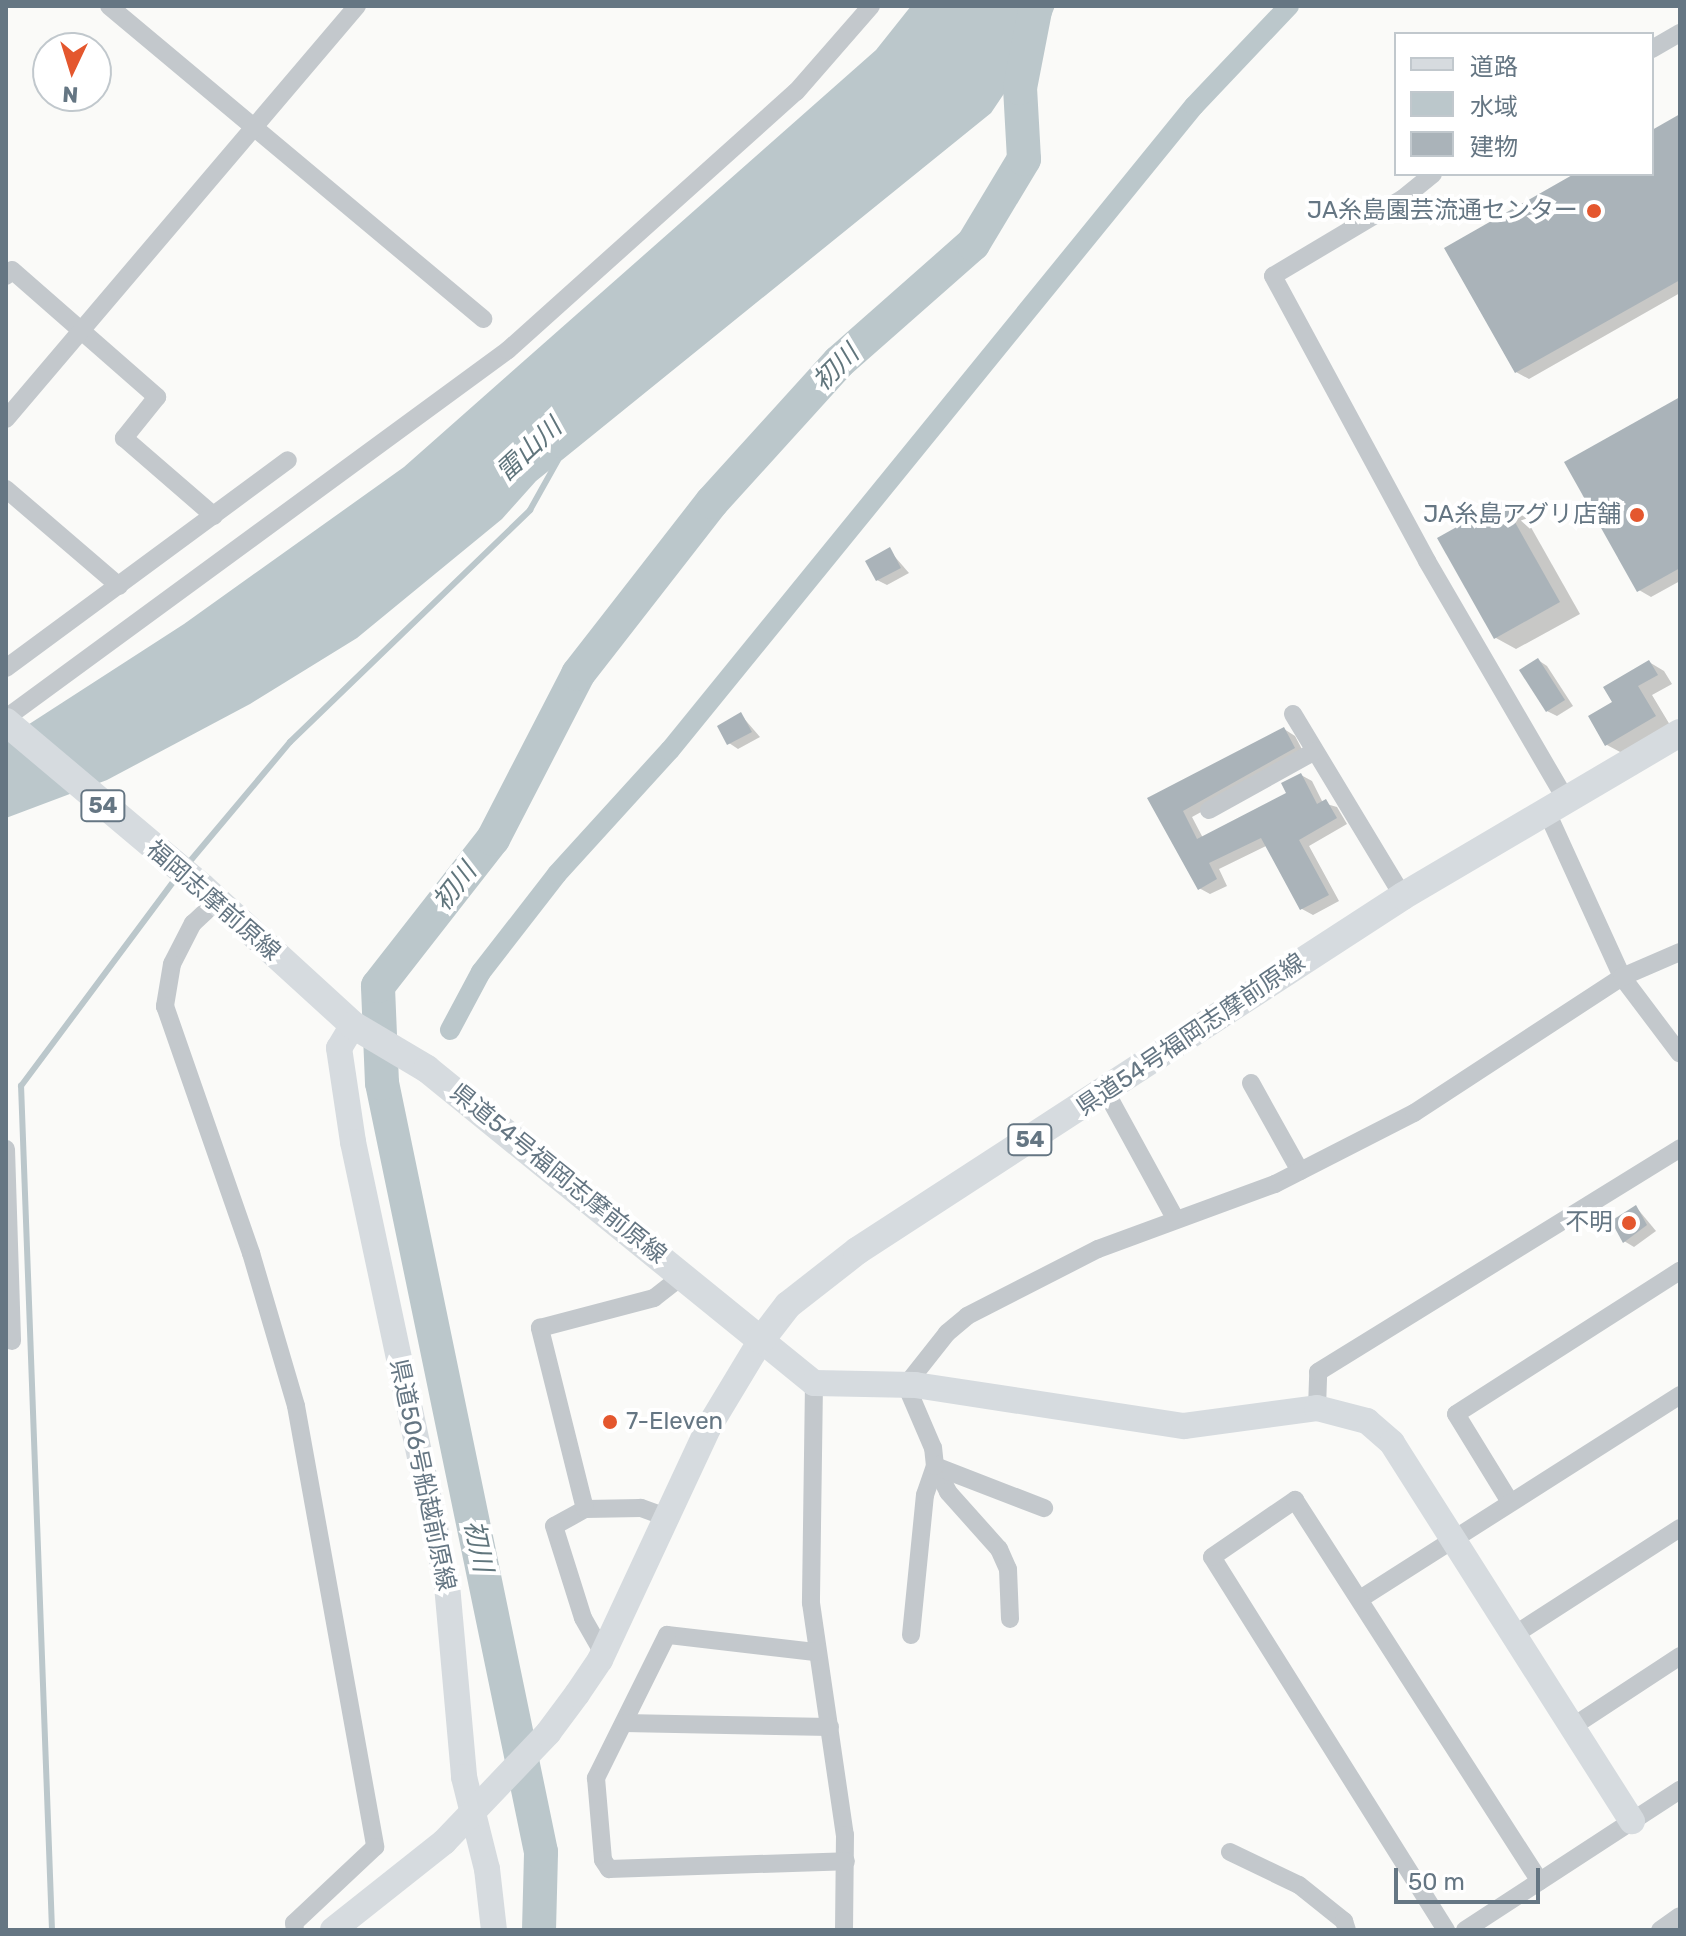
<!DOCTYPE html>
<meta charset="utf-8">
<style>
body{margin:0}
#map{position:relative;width:1686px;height:1936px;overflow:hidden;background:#fafaf8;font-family:Rubik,"Noto Sans JP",sans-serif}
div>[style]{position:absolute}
.water>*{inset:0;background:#bbc7cb}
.shadow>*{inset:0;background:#0003}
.stream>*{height:6px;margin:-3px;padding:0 3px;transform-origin:3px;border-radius:3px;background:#bbc7cb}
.canal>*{height:20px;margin:-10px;padding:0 10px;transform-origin:10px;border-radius:10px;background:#bbc7cb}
.river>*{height:34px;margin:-17px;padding:0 17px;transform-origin:17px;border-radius:17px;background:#bbc7cb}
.building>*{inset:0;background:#aab3b9}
.street>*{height:18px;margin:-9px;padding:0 9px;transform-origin:9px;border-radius:9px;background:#c3c8cc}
.secondary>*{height:26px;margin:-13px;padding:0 13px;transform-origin:13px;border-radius:13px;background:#d6dbdf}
.primary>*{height:28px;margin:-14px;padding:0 14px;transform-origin:14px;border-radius:14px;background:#d6dbdf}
.dots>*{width:22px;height:22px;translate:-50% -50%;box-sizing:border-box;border:4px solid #fff;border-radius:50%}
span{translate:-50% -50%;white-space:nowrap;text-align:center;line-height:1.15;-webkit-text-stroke:8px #fff;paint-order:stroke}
.shield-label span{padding:2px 6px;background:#fff;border:2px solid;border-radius:6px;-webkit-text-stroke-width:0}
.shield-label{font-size:22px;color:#657683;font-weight:700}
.poi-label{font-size:24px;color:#657683}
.right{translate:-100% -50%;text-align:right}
.left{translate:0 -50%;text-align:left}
.street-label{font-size:24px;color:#657683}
.water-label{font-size:26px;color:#60757c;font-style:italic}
.frame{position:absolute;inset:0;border:8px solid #657683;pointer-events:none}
.legend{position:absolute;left:1394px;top:32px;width:260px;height:144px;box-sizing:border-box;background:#fff;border:2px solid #c1c8cd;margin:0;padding:10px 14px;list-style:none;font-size:24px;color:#657683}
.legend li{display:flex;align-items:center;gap:16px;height:40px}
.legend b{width:40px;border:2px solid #c1c8cd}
.north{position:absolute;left:32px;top:32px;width:80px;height:80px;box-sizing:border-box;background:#fff;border:2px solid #c1c8cd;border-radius:50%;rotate:184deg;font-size:22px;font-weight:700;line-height:32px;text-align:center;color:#657683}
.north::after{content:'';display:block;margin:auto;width:28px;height:36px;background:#e4572e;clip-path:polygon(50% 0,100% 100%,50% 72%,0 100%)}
.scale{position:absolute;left:1394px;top:1868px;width:146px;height:36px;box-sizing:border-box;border:4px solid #657683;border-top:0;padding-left:10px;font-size:24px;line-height:28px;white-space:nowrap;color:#657683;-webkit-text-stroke:6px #fff;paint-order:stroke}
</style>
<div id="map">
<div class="water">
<i style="clip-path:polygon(911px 6px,1055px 6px,1044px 34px,991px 113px,536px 481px,502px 519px,357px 638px,250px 704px,107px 780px,6px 818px,6px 739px,184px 624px,404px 467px,876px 50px)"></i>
</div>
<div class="shadow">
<i style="clip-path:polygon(1680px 117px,1680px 293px,1529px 379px,1516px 372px,1578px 174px,1652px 174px,1652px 132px)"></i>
<i style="clip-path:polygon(1680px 399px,1680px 581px,1651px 597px,1639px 590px)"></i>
<i style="clip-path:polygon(1503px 504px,1524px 515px,1580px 614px,1516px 649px,1496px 638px)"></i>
<i style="clip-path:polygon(889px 550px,909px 573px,887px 585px,877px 580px)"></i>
<i style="clip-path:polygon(1538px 660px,1547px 666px,1573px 706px,1557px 716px,1547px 711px)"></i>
<i style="clip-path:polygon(1649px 662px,1664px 671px,1672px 684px,1652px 695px,1670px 725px,1622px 753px,1607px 745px,1614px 703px)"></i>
<i style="clip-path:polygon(741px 715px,760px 737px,738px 749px,729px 743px)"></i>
<i style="clip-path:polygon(1284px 729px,1295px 736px,1305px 755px,1192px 817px,1203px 838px,1289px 794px,1301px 775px,1312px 781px,1323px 803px,1337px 807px,1347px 824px,1309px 846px,1339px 901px,1313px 915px,1302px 909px,1266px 846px,1219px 869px,1227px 886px,1210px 894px,1199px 888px,1150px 798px)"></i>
<i style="clip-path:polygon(1636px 1207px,1656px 1231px,1634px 1247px,1624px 1241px)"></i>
</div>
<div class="stream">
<i style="left:186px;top:866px;width:162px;rotate:-50deg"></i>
<i style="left:290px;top:742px;width:334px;rotate:-44deg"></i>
<i style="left:530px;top:510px;width:57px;rotate:-60.8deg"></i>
<i style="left:52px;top:1930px;width:845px;rotate:-92.1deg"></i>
<i style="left:21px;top:1086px;width:259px;rotate:-53.3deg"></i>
</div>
<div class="canal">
<i style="left:450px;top:1030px;width:66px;rotate:-61.9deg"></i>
<i style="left:481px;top:972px;width:124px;rotate:-52.2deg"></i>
<i style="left:557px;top:874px;width:168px;rotate:-47.7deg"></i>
<i style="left:670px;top:750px;width:830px;rotate:-50.87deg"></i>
<i style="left:1194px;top:106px;width:138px;rotate:-46.5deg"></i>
</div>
<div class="river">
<i style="left:539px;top:1930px;width:78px;rotate:-88.5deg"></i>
<i style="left:541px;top:1852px;width:785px;rotate:-101.68deg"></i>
<i style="left:382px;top:1083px;width:97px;rotate:-92.4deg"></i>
<i style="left:378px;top:986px;width:187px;rotate:-52deg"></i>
<i style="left:493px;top:839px;width:186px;rotate:-62.7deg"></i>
<i style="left:578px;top:674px;width:218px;rotate:-52.1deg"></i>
<i style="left:712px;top:502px;width:189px;rotate:-47.8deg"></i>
<i style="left:839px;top:362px;width:179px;rotate:-41.4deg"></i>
<i style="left:973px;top:244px;width:99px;rotate:-59deg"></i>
<i style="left:1024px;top:159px;width:71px;rotate:-93.2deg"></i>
<i style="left:1020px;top:88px;width:84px;rotate:-79deg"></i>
</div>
<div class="building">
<i style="clip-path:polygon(1680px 114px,1680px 280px,1515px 373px,1444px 248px,1574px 174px,1652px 174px,1652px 130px)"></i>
<i style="clip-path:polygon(1680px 397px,1680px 568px,1637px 592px,1564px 462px)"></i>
<i style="clip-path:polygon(1503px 501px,1560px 602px,1494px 639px,1437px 538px)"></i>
<i style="clip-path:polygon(890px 547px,901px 568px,876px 581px,865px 561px)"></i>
<i style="clip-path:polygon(1538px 658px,1565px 700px,1546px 712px,1519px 670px)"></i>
<i style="clip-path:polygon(1649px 660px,1658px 675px,1638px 686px,1656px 716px,1605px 746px,1588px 716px,1612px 702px,1603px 687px)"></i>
<i style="clip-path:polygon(741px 712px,752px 732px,727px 745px,717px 726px)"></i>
<i style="clip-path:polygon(1284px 727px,1295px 748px,1183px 811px,1197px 839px,1286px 793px,1281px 783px,1301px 773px,1317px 804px,1326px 799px,1337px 818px,1299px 840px,1329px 895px,1300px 910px,1261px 838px,1209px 863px,1217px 879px,1198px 890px,1147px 798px)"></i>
<i style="clip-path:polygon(1636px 1205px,1647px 1225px,1623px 1243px,1611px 1221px)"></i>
</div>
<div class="street">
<i style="left:109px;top:6px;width:488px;rotate:39.9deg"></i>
<i style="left:1652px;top:49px;width:32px;rotate:-30deg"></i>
<i style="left:1433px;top:174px;width:40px;rotate:141deg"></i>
<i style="left:1402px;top:199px;width:150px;rotate:149.2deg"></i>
<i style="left:1273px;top:276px;width:324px;rotate:61.6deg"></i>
<i style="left:1427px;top:561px;width:274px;rotate:59.8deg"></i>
<i style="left:6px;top:276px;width:8px;rotate:-45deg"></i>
<i style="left:12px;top:270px;width:193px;rotate:41.2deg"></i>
<i style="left:157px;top:397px;width:53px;rotate:128.8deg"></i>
<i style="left:124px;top:438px;width:119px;rotate:40.9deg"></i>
<i style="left:6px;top:419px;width:542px;rotate:-49.64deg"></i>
<i style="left:6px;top:489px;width:149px;rotate:40.6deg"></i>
<i style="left:6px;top:668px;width:350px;rotate:-36.4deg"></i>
<i style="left:1293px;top:714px;width:213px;rotate:58.9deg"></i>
<i style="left:6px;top:718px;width:622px;rotate:-36.24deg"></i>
<i style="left:508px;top:350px;width:387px;rotate:-41.9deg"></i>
<i style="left:796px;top:92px;width:114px;rotate:-48.9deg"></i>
<i style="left:1209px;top:810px;width:121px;rotate:-29.1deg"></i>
<i style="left:1546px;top:810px;width:183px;rotate:65.5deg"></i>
<i style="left:1622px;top:977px;width:96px;rotate:53deg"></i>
<i style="left:217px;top:901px;width:33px;rotate:137deg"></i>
<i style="left:193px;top:923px;width:46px;rotate:117.1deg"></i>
<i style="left:172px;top:964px;width:43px;rotate:99.5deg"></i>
<i style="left:165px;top:1006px;width:262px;rotate:70.8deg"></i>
<i style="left:251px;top:1253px;width:159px;rotate:73.6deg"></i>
<i style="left:296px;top:1406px;width:448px;rotate:79.8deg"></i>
<i style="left:375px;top:1847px;width:111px;rotate:136.8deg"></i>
<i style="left:294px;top:1923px;width:7px;rotate:82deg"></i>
<i style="left:1251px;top:1083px;width:101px;rotate:60.9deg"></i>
<i style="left:1106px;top:1092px;width:144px;rotate:61.3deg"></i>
<i style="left:6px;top:1149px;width:192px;rotate:88.2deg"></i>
<i style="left:814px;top:1383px;width:220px;rotate:90.8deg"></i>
<i style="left:811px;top:1603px;width:234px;rotate:81.7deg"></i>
<i style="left:845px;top:1835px;width:95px;rotate:90.6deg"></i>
<i style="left:1317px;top:1408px;width:36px;rotate:-88deg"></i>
<i style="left:1318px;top:1372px;width:426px;rotate:-31.7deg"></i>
<i style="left:935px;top:1466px;width:29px;rotate:63deg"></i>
<i style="left:948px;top:1492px;width:76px;rotate:48.2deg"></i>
<i style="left:999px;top:1549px;width:22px;rotate:66deg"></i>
<i style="left:1008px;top:1569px;width:50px;rotate:87.7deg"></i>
<i style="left:935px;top:1466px;width:117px;rotate:21.1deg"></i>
<i style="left:1510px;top:1502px;width:103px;rotate:-121.5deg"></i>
<i style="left:1456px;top:1414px;width:266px;rotate:-32.6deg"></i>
<i style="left:585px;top:1509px;width:35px;rotate:151deg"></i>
<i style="left:554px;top:1526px;width:96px;rotate:72.5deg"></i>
<i style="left:583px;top:1618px;width:40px;rotate:60.3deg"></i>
<i style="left:666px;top:1517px;width:27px;rotate:-160deg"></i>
<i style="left:641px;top:1508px;width:56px;rotate:179deg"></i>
<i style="left:585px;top:1509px;width:187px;rotate:-104deg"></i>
<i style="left:540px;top:1328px;width:118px;rotate:-14.7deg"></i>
<i style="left:654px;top:1298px;width:37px;rotate:-38deg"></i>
<i style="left:1360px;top:1599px;width:379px;rotate:-32.5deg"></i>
<i style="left:911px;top:1635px;width:141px;rotate:-84.3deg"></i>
<i style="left:925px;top:1495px;width:31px;rotate:-71deg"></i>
<i style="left:935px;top:1466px;width:18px;rotate:-96deg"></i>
<i style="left:933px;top:1448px;width:69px;rotate:-113.2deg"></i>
<i style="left:906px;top:1385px;width:66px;rotate:-51.7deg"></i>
<i style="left:947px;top:1333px;width:26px;rotate:-40deg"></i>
<i style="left:967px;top:1316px;width:147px;rotate:-27.1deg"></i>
<i style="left:1098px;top:1249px;width:189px;rotate:-20.2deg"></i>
<i style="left:1275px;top:1184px;width:156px;rotate:-27.1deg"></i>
<i style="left:1414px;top:1113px;width:249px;rotate:-33.2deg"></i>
<i style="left:1622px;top:977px;width:63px;rotate:-23.3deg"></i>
<i style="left:1514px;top:1635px;width:197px;rotate:-32.8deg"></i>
<i style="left:815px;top:1652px;width:149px;rotate:-173.4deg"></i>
<i style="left:667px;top:1635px;width:160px;rotate:116.4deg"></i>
<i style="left:596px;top:1778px;width:82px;rotate:85.1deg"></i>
<i style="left:603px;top:1860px;width:11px;rotate:56deg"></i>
<i style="left:609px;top:1869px;width:237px;rotate:-1.9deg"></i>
<i style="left:624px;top:1723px;width:206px;rotate:1.1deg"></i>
<i style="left:1572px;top:1727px;width:129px;rotate:-33.3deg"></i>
<i style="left:1230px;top:1852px;width:76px;rotate:25.6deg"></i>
<i style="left:1299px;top:1885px;width:58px;rotate:38.7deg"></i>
<i style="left:1344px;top:1921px;width:9px;rotate:72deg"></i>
<i style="left:1446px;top:1930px;width:440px;rotate:-122.1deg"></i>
<i style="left:1212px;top:1557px;width:101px;rotate:-34.5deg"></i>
<i style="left:1295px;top:1500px;width:453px;rotate:57.3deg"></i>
<i style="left:1465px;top:1930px;width:257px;rotate:-33.1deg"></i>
<i style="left:1660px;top:1930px;width:24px;rotate:-35deg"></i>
</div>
<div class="secondary">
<i style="left:353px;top:1025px;width:27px;rotate:121deg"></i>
<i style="left:339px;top:1048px;width:95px;rotate:81.5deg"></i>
<i style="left:353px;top:1142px;width:453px;rotate:78deg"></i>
<i style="left:447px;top:1585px;width:193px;rotate:84.9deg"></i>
<i style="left:464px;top:1777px;width:95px;rotate:76deg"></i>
<i style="left:487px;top:1869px;width:61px;rotate:83.5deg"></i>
<i style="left:333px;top:1930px;width:142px;rotate:-38.4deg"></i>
<i style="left:444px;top:1842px;width:151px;rotate:-46.3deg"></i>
<i style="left:548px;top:1733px;width:49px;rotate:-53.4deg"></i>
<i style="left:577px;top:1694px;width:41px;rotate:-55.9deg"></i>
<i style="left:600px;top:1660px;width:256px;rotate:-65deg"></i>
<i style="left:708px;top:1428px;width:103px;rotate:-58.9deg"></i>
<i style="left:761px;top:1340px;width:68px;rotate:39.1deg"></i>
<i style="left:814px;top:1383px;width:101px;rotate:1.1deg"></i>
<i style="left:915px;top:1385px;width:272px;rotate:8.7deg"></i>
<i style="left:1184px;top:1426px;width:134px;rotate:-7.7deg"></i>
<i style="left:1317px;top:1408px;width:52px;rotate:14.6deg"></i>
<i style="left:1367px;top:1421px;width:33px;rotate:41deg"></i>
<i style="left:1392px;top:1443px;width:448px;rotate:57.6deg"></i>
</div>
<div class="primary">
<i style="left:6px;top:722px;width:256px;rotate:40.1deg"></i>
<i style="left:202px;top:887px;width:205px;rotate:42.4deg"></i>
<i style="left:353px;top:1025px;width:86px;rotate:30.7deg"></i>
<i style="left:427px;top:1069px;width:430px;rotate:39.1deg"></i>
<i style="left:761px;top:1340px;width:44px;rotate:-52.4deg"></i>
<i style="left:788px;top:1305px;width:88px;rotate:-38deg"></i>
<i style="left:857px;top:1251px;width:651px;rotate:-33.03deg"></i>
<i style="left:1403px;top:896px;width:321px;rotate:-30.5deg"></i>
</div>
<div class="dots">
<i style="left:1594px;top:211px;background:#e4572e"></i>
<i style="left:1637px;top:515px;background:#e4572e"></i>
<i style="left:1629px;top:1223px;background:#e4572e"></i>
<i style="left:610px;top:1422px;background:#e4572e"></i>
</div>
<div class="shield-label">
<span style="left:103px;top:806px">54</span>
<span style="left:1030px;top:1140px">54</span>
</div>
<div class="poi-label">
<span class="right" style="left:1578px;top:211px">JA糸島園芸流通センター</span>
<span class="right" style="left:1621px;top:515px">JA糸島アグリ店舗</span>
<span class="right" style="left:1613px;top:1223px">不明</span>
<span class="left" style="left:626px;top:1422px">7-Eleven</span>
</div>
<div class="street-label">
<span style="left:213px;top:901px;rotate:41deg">福岡志摩前原線</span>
<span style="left:1191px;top:1035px;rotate:-34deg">県道54号福岡志摩前原線</span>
<span style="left:558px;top:1174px;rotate:39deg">県道54号福岡志摩前原線</span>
<span style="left:422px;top:1475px;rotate:78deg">県道506号船越前原線</span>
</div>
<div class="water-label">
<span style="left:836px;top:368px;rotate:-45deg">初川</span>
<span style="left:529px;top:450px;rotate:-43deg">雷山川</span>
<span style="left:455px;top:887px;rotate:-52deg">初川</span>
<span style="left:478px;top:1546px;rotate:78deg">初川</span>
</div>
<div class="frame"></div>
<ul class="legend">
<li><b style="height:10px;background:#d6dbdf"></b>道路</li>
<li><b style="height:22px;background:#bbc7cb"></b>水域</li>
<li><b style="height:22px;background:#aab3b9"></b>建物</li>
</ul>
<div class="north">N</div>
<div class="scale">50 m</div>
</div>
